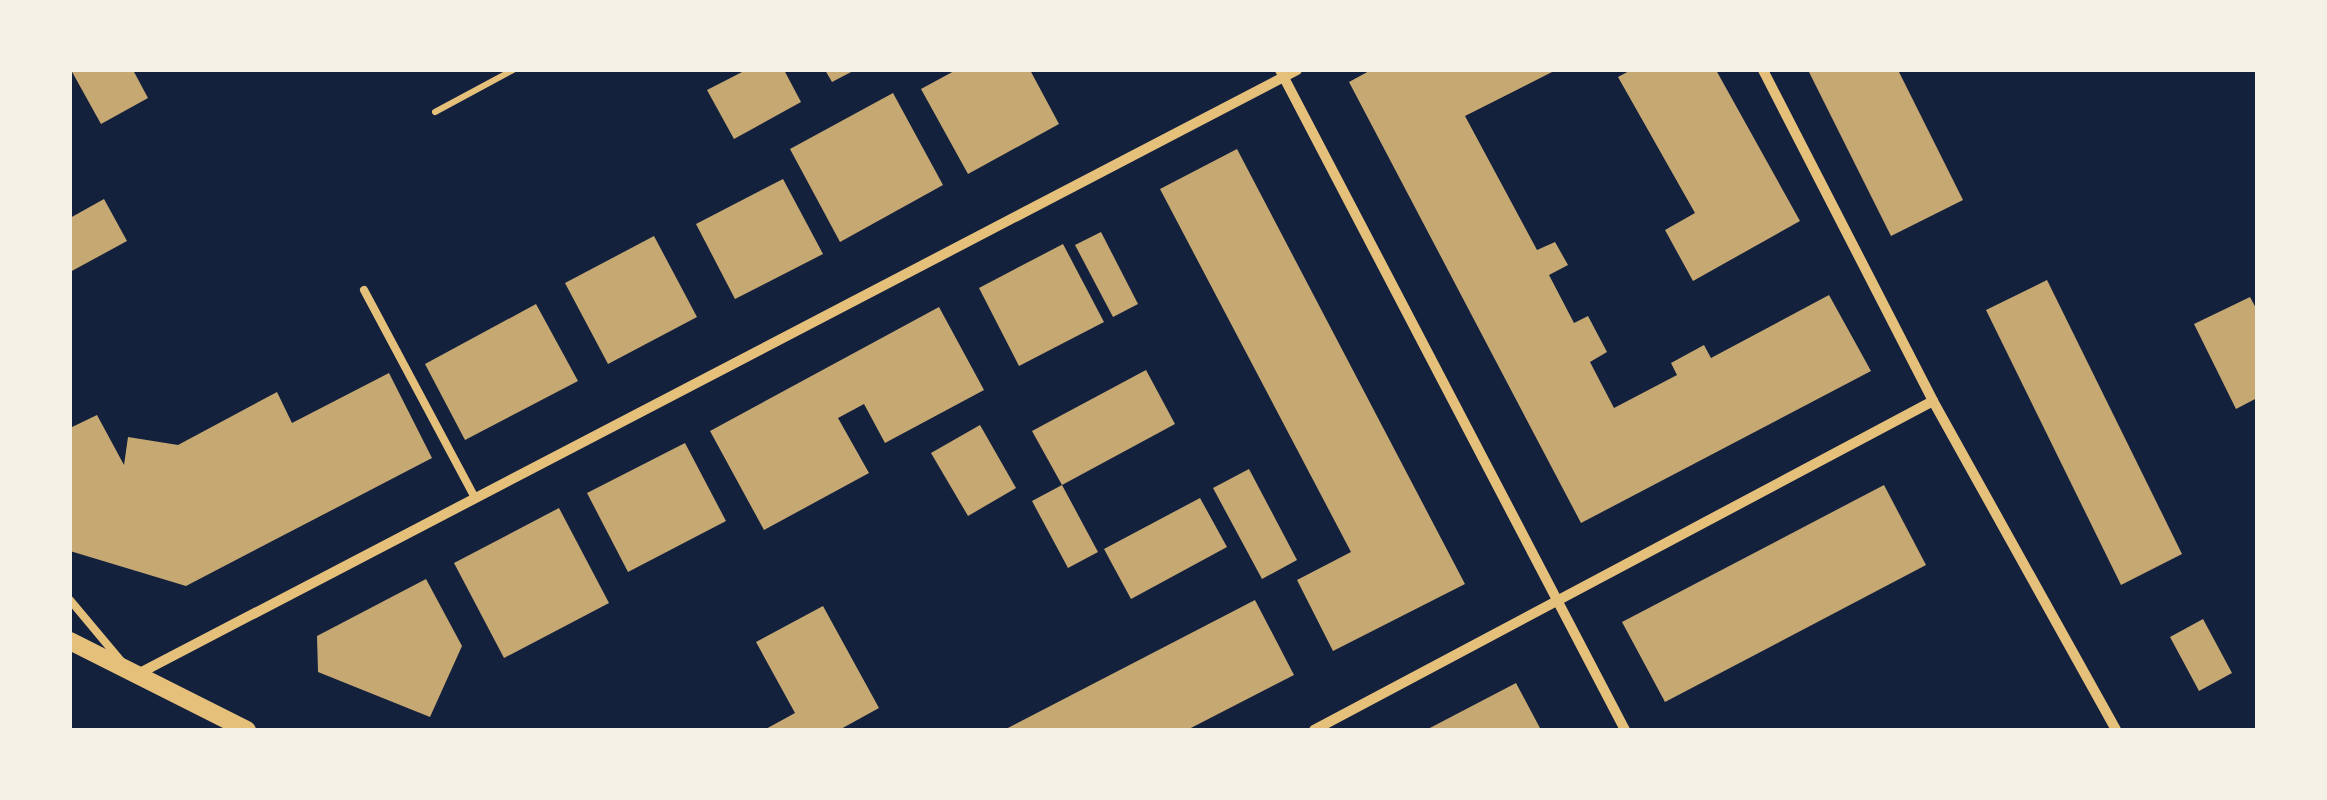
<!DOCTYPE html>
<style>
body{margin:0}
#map{position:relative;width:2327px;height:800px;overflow:hidden;background:#14213d;font-family:Manrope,sans-serif}
div>[style]{position:absolute}
.building>*{inset:0;background:#c6a872}
.path>*{height:6px;margin:-3px;padding:0 3px;transform-origin:3px;border-radius:3px;background:#e5c07b}
.service>*{height:8px;margin:-4px;padding:0 4px;transform-origin:4px;border-radius:4px;background:#e5c07b}
.minor>*{height:10px;margin:-5px;padding:0 5px;transform-origin:5px;border-radius:5px;background:#e5c07b}
.tertiary>*{height:18px;margin:-9px;padding:0 9px;transform-origin:9px;border-radius:9px;background:#e5c07b}
span{translate:-50% -50%;white-space:nowrap;text-align:center;line-height:1.15;-webkit-text-stroke:8px #f6f1e7;paint-order:stroke}
.frame{position:absolute;inset:0;border:72px solid #f6f1e7;pointer-events:none}
</style>
<div id="map">
<div class="building">
<i style="clip-path:polygon(71px 70px,133px 70px,148px 98px,101px 124px)"></i>
<i style="clip-path:polygon(746px 70px,784px 70px,801px 102px,734px 139px,707px 90px)"></i>
<i style="clip-path:polygon(825px 70px,855px 70px,832px 82px)"></i>
<i style="clip-path:polygon(956px 70px,1030px 70px,1059px 124px,968px 174px,921px 89px)"></i>
<i style="clip-path:polygon(1371px 70px,1556px 70px,1465px 116px,1537px 250px,1555px 242px,1568px 265px,1549px 275px,1574px 323px,1588px 316px,1607px 352px,1590px 362px,1614px 408px,1677px 375px,1671px 363px,1704px 345px,1711px 358px,1829px 295px,1871px 371px,1581px 523px,1349px 82px)"></i>
<i style="clip-path:polygon(1631px 70px,1716px 70px,1800px 221px,1693px 281px,1665px 230px,1695px 213px,1618px 77px)"></i>
<i style="clip-path:polygon(1808px 70px,1898px 70px,1963px 200px,1891px 236px)"></i>
<i style="clip-path:polygon(893px 93px,943px 185px,840px 242px,790px 149px)"></i>
<i style="clip-path:polygon(1237px 149px,1465px 584px,1333px 651px,1297px 580px,1351px 552px,1160px 189px)"></i>
<i style="clip-path:polygon(783px 179px,823px 254px,735px 299px,696px 224px)"></i>
<i style="clip-path:polygon(104px 199px,127px 241px,70px 272px,70px 218px)"></i>
<i style="clip-path:polygon(1101px 232px,1138px 304px,1113px 317px,1075px 245px)"></i>
<i style="clip-path:polygon(654px 236px,697px 317px,608px 364px,565px 283px)"></i>
<i style="clip-path:polygon(1063px 244px,1104px 322px,1019px 366px,979px 288px)"></i>
<i style="clip-path:polygon(2047px 280px,2182px 554px,2121px 585px,1986px 310px)"></i>
<i style="clip-path:polygon(2250px 297px,2257px 310px,2257px 398px,2236px 409px,2194px 324px)"></i>
<i style="clip-path:polygon(536px 304px,578px 381px,465px 440px,425px 364px)"></i>
<i style="clip-path:polygon(939px 307px,984px 390px,885px 443px,864px 404px,838px 418px,869px 473px,764px 530px,710px 431px)"></i>
<i style="clip-path:polygon(1146px 370px,1175px 424px,1062px 485px,1032px 431px)"></i>
<i style="clip-path:polygon(389px 373px,432px 458px,186px 586px,70px 551px,70px 428px,97px 415px,124px 465px,128px 437px,178px 445px,277px 392px,292px 423px)"></i>
<i style="clip-path:polygon(980px 425px,1016px 488px,968px 516px,931px 453px)"></i>
<i style="clip-path:polygon(685px 443px,726px 521px,628px 572px,587px 493px)"></i>
<i style="clip-path:polygon(1249px 469px,1297px 560px,1262px 579px,1213px 488px)"></i>
<i style="clip-path:polygon(1062px 485px,1098px 552px,1068px 568px,1032px 501px)"></i>
<i style="clip-path:polygon(1884px 485px,1926px 565px,1665px 702px,1622px 622px)"></i>
<i style="clip-path:polygon(1200px 498px,1227px 547px,1131px 599px,1104px 549px)"></i>
<i style="clip-path:polygon(559px 508px,609px 603px,504px 658px,454px 563px)"></i>
<i style="clip-path:polygon(426px 579px,462px 646px,430px 717px,318px 672px,317px 636px)"></i>
<i style="clip-path:polygon(1255px 600px,1294px 675px,1187px 730px,1004px 730px)"></i>
<i style="clip-path:polygon(823px 606px,879px 708px,839px 730px,764px 730px,795px 713px,756px 642px)"></i>
<i style="clip-path:polygon(2203px 619px,2232px 673px,2199px 691px,2170px 637px)"></i>
<i style="clip-path:polygon(1516px 683px,1541px 730px,1426px 730px)"></i>
</div>
<div class="path">
<i style="left:435px;top:112px;width:89px;rotate:-28.3deg"></i>
</div>
<div class="service">
<i style="left:364px;top:290px;width:236px;rotate:61.9deg"></i>
<i style="left:70px;top:600px;width:80px;rotate:50.1deg"></i>
</div>
<div class="minor">
<i style="left:1280px;top:70px;width:745px;rotate:62.4deg"></i>
<i style="left:1763px;top:70px;width:372px;rotate:62.8deg"></i>
<i style="left:1933px;top:401px;width:376px;rotate:60.9deg"></i>
<i style="left:136px;top:675px;width:1309px;rotate:-27.52deg"></i>
<i style="left:1314px;top:730px;width:701px;rotate:-27.99deg"></i>
</div>
<div class="tertiary">
<i style="left:70px;top:641px;width:198px;rotate:26.7deg"></i>
</div>
<div class="frame"></div>
</div>
